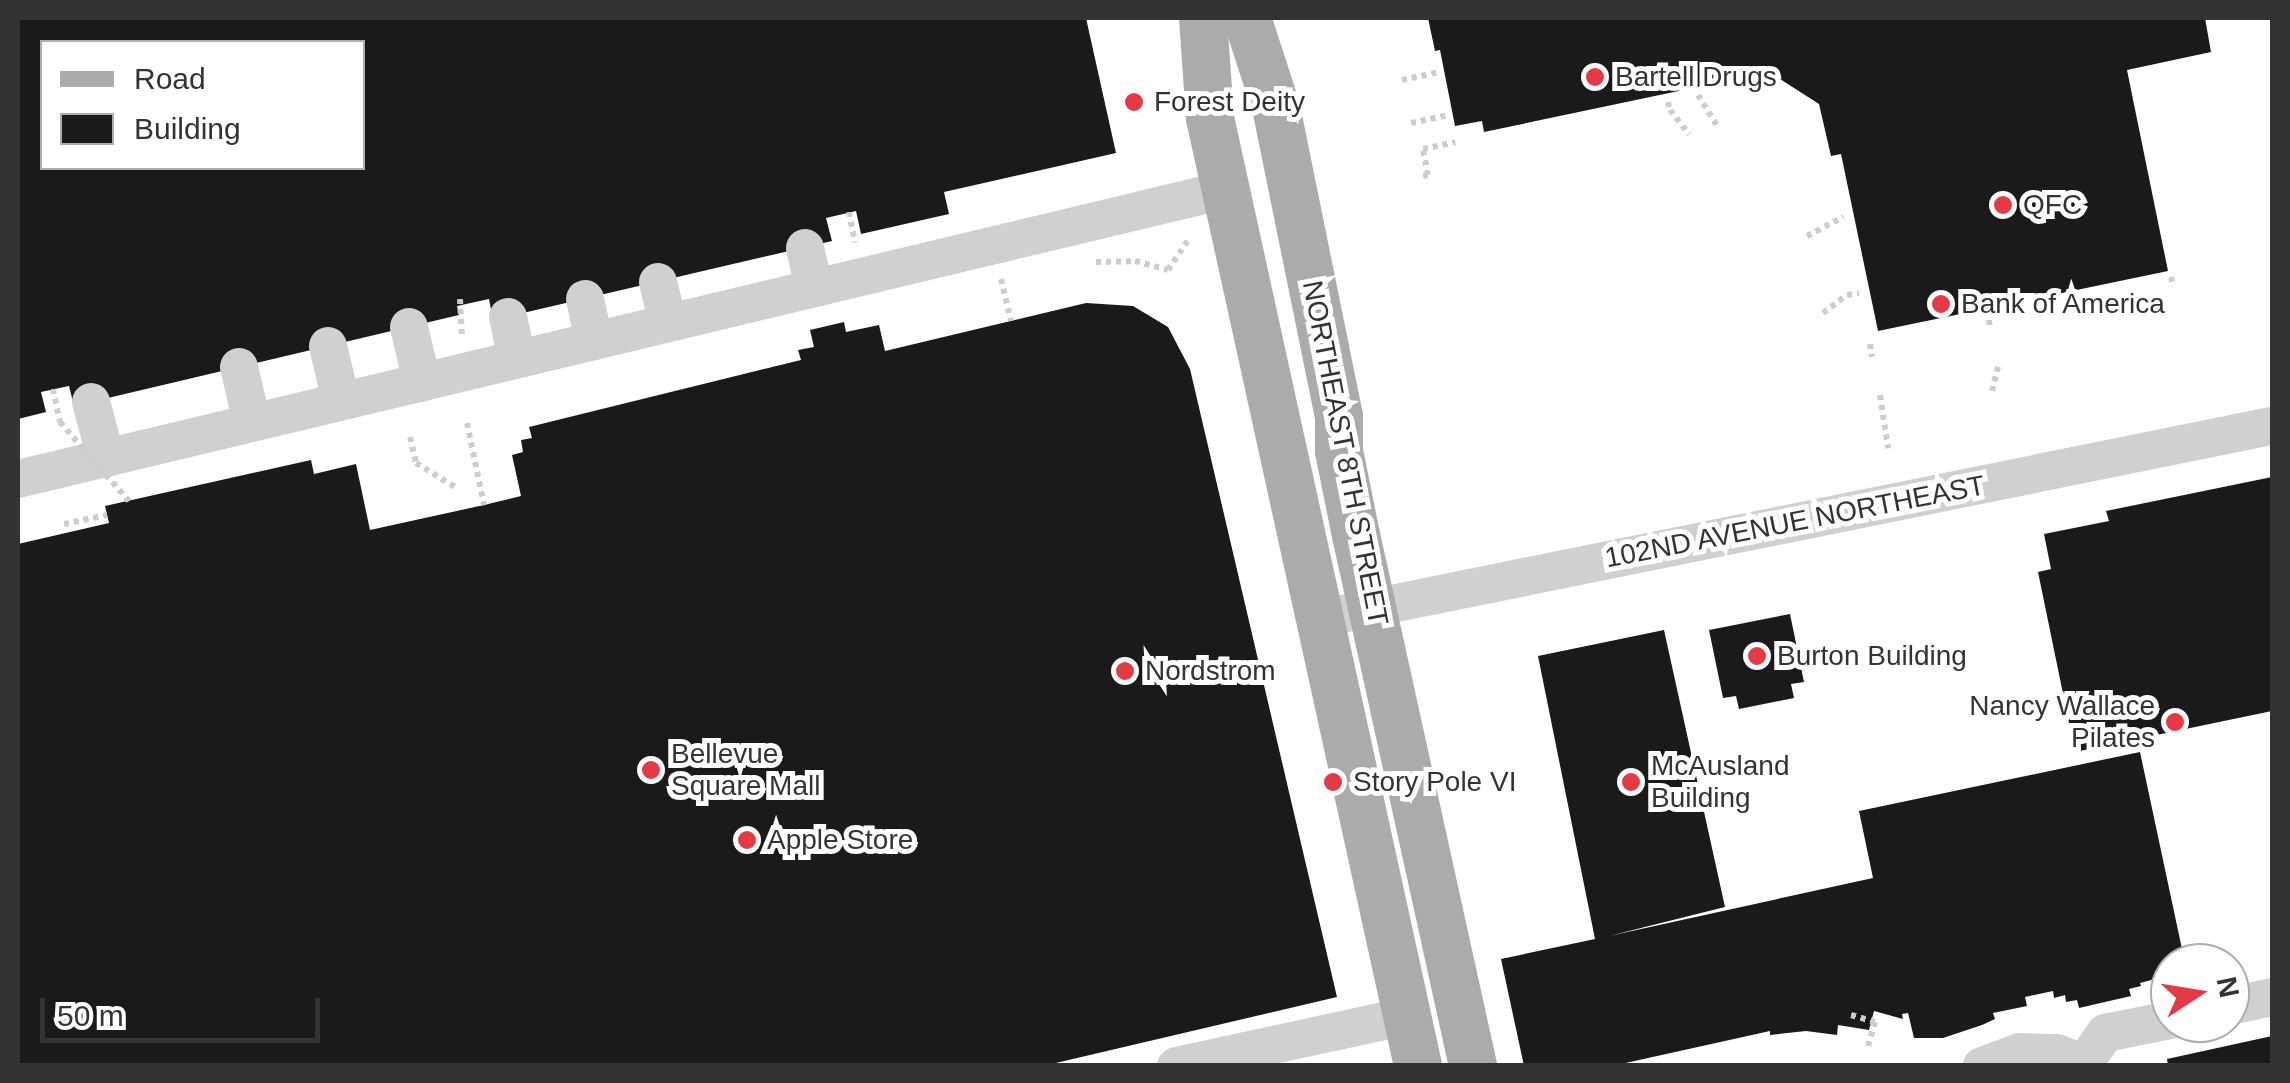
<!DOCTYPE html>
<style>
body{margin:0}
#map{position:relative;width:2290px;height:1083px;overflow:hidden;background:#fff;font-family:Helvetica,sans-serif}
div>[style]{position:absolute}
.building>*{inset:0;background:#1a1a1a}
.path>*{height:6px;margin-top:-3px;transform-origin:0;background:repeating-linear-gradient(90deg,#cdcdcd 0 5px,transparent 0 10px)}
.minor>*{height:38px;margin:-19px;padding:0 19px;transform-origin:19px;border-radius:19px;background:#d0d0d0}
.major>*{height:48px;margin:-24px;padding:0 24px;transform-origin:24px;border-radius:24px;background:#ababab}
.path-bridge>*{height:6px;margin-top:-3px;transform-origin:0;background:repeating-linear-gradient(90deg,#cdcdcd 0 5px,transparent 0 10px)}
.dots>*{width:28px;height:28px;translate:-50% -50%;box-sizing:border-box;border:5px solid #fff;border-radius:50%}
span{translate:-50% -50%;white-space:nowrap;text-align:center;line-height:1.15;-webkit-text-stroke:10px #fff;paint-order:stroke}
.poi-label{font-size:28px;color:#333}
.left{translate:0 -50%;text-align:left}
.right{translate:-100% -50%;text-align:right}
.street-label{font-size:28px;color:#333}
.frame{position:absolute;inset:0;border:20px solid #333;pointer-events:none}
.legend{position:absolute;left:40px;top:40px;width:325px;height:130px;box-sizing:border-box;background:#fff;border:2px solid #adadad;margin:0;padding:12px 18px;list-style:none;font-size:30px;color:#333}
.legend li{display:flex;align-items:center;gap:20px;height:50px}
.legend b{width:50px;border:2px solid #adadad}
.north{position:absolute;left:2150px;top:943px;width:100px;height:100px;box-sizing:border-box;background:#fff;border:2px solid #adadad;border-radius:50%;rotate:78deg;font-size:28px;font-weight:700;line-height:40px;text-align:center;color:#333}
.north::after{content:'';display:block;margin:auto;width:35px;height:45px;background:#e63946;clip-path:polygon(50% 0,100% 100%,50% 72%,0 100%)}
.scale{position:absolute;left:40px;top:998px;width:280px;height:45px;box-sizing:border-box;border:5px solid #333;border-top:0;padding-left:12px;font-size:30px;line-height:35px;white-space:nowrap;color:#333;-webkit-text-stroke:8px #fff;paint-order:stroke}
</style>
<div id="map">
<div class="building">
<i style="clip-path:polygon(evenodd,18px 18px,1086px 18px,1116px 153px,944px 192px,949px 214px,861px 234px,856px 211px,826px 218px,832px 241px,493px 320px,489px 299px,457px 306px,459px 315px,74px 406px,69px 386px,41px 392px,46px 412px,18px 419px,18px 18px,42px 42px,362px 42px,362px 168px,42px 168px,42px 42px)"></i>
<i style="clip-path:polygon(1428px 18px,2205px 18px,2211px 52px,2127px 70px,2168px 271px,1878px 331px,1841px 154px,1831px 156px,1819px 104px,1769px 72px,1484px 132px,1482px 121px,1455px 126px,1440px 50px,1435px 51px)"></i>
<i style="clip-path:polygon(1086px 303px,1133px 306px,1168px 327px,1190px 369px,1337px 997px,1043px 1066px,18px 1066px,18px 544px,109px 523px,105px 506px,311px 460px,314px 474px,356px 464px,370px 530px,484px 505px,521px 496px,512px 455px,523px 452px,521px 440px,532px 438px,529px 427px,801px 360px,798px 350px,814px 347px,810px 330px,844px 322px,846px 332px,879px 325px,885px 351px)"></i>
<i style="clip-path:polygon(2272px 477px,2272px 711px,2075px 752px,2038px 572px,2051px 569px,2044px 534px,2109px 521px,2106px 511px)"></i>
<i style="clip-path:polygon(1790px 614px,1804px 682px,1791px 684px,1794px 698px,1739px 709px,1736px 696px,1723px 698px,1709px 630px)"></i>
<i style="clip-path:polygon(1664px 630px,1725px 907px,1609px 936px,1873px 878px,1859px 811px,2140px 752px,2185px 963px,2170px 963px,2170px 975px,2140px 983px,2141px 986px,2129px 989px,2131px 996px,2079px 1008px,2077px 1000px,2066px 1002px,2065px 995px,2054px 998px,2053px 991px,2025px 997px,2027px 1006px,1993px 1013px,1995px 1019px,1982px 1025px,1943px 1038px,1914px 1038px,1908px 1013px,1902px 1014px,1903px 1019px,1874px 1011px,1869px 1030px,1838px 1025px,1837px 1035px,1806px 1031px,1770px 1035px,1770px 1031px,1612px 1066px,1524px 1066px,1501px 959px,1595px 939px,1538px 656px)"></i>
<i style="clip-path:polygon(2272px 1036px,2272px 1066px,2168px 1066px,2167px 1059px)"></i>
</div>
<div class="path">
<i style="left:1402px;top:80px;width:40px;rotate:-12deg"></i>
<i style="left:1698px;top:95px;width:39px;rotate:58deg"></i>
<i style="left:1668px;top:102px;width:8px;rotate:76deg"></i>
<i style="left:1670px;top:110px;width:31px;rotate:52deg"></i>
<i style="left:1411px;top:123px;width:39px;rotate:-12deg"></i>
<i style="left:1423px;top:176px;width:5px;rotate:-11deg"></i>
<i style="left:1428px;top:175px;width:26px;rotate:-101deg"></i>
<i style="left:1423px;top:149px;width:33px;rotate:-12deg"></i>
<i style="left:849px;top:212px;width:31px;rotate:79deg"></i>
<i style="left:1807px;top:236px;width:41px;rotate:-27.8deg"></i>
<i style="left:1096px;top:262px;width:39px;rotate:-1deg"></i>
<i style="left:1135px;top:261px;width:34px;rotate:15deg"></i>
<i style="left:1168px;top:270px;width:40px;rotate:-56deg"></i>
<i style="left:2171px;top:277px;width:7px;rotate:74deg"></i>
<i style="left:1001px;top:279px;width:43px;rotate:76.6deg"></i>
<i style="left:460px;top:299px;width:39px;rotate:87deg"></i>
<i style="left:1823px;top:313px;width:30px;rotate:-37deg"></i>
<i style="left:1847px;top:295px;width:12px;rotate:-9deg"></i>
<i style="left:1989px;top:320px;width:8px;rotate:83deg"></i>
<i style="left:1870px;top:344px;width:13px;rotate:81deg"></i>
<i style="left:1992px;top:391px;width:25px;rotate:-76deg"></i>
<i style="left:1880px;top:395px;width:54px;rotate:81.4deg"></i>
<i style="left:467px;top:423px;width:84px;rotate:78.3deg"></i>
<i style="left:410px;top:437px;width:27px;rotate:77deg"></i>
<i style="left:416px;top:463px;width:46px;rotate:31.6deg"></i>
<i style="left:64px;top:524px;width:44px;rotate:-11.8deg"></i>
<i style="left:1851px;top:1015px;width:25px;rotate:16deg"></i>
<i style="left:1875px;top:1022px;width:25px;rotate:106deg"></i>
</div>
<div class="minor">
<i style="left:805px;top:248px;width:40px;rotate:77deg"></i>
<i style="left:658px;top:282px;width:42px;rotate:76.3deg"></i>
<i style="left:585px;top:299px;width:43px;rotate:77.9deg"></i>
<i style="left:508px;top:317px;width:43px;rotate:77.9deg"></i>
<i style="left:409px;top:327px;width:57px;rotate:76.7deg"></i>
<i style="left:328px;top:346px;width:57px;rotate:76.7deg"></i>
<i style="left:239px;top:367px;width:57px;rotate:76.9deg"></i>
<i style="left:91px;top:402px;width:58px;rotate:75deg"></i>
<i style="left:18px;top:479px;width:1241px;rotate:-13.47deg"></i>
<i style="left:1317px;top:619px;width:974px;rotate:-11.43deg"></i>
<i style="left:2230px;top:1006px;width:43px;rotate:-12.1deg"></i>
<i style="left:2085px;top:1062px;width:35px;rotate:-55deg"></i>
<i style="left:2105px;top:1033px;width:66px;rotate:-11.3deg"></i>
<i style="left:1176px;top:1066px;width:236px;rotate:-12.2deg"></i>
<i style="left:1982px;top:1066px;width:40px;rotate:-20.2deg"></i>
<i style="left:2020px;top:1052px;width:37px;rotate:2deg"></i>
<i style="left:2057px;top:1053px;width:35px;rotate:22deg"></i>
</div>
<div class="major">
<i style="left:1203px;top:18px;width:100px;rotate:86deg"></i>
<i style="left:1210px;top:118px;width:971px;rotate:77.62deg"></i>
<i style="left:1247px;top:18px;width:94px;rotate:72deg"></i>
<i style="left:1276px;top:107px;width:315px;rotate:78.5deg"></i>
<i style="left:1339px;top:416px;width:35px;rotate:90deg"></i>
<i style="left:1339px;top:451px;width:86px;rotate:78.6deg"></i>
<i style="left:1356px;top:535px;width:544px;rotate:77.57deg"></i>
</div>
<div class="path-bridge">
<i style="left:53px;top:389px;width:34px;rotate:78deg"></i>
<i style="left:60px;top:422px;width:105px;rotate:48.9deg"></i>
</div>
<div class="dots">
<i style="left:1595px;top:77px;background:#e63946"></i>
<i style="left:1134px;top:102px;background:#e63946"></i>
<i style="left:2003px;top:205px;background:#e63946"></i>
<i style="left:1941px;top:304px;background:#e63946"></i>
<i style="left:1757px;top:656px;background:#e63946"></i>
<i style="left:1125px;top:671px;background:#e63946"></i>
<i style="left:2175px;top:722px;background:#e63946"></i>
<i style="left:651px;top:770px;background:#e63946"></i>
<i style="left:1333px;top:782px;background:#e63946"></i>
<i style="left:1631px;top:782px;background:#e63946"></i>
<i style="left:747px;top:840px;background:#e63946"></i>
</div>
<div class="poi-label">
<span class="left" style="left:1615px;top:77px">Bartell Drugs</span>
<span class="left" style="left:1154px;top:102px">Forest Deity</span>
<span class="left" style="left:2023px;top:205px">QFC</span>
<span class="left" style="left:1961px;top:304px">Bank of America</span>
<span class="left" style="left:1777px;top:656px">Burton Building</span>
<span class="left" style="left:1145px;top:671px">Nordstrom</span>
<span class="right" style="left:2155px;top:722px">Nancy Wallace<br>Pilates</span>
<span class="left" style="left:671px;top:770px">Bellevue<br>Square Mall</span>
<span class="left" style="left:1651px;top:782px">McAusland<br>Building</span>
<span class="left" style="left:1353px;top:782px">Story Pole VI</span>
<span class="left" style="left:767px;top:840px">Apple Store</span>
</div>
<div class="street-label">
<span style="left:1345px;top:453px;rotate:79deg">NORTHEAST 8TH STREET</span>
<span style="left:1795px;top:522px;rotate:-11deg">102ND AVENUE NORTHEAST</span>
</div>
<div class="frame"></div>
<ul class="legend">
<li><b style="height:12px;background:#ababab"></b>Road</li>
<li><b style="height:28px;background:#1a1a1a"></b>Building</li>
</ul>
<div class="north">N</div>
<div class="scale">50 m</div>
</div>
